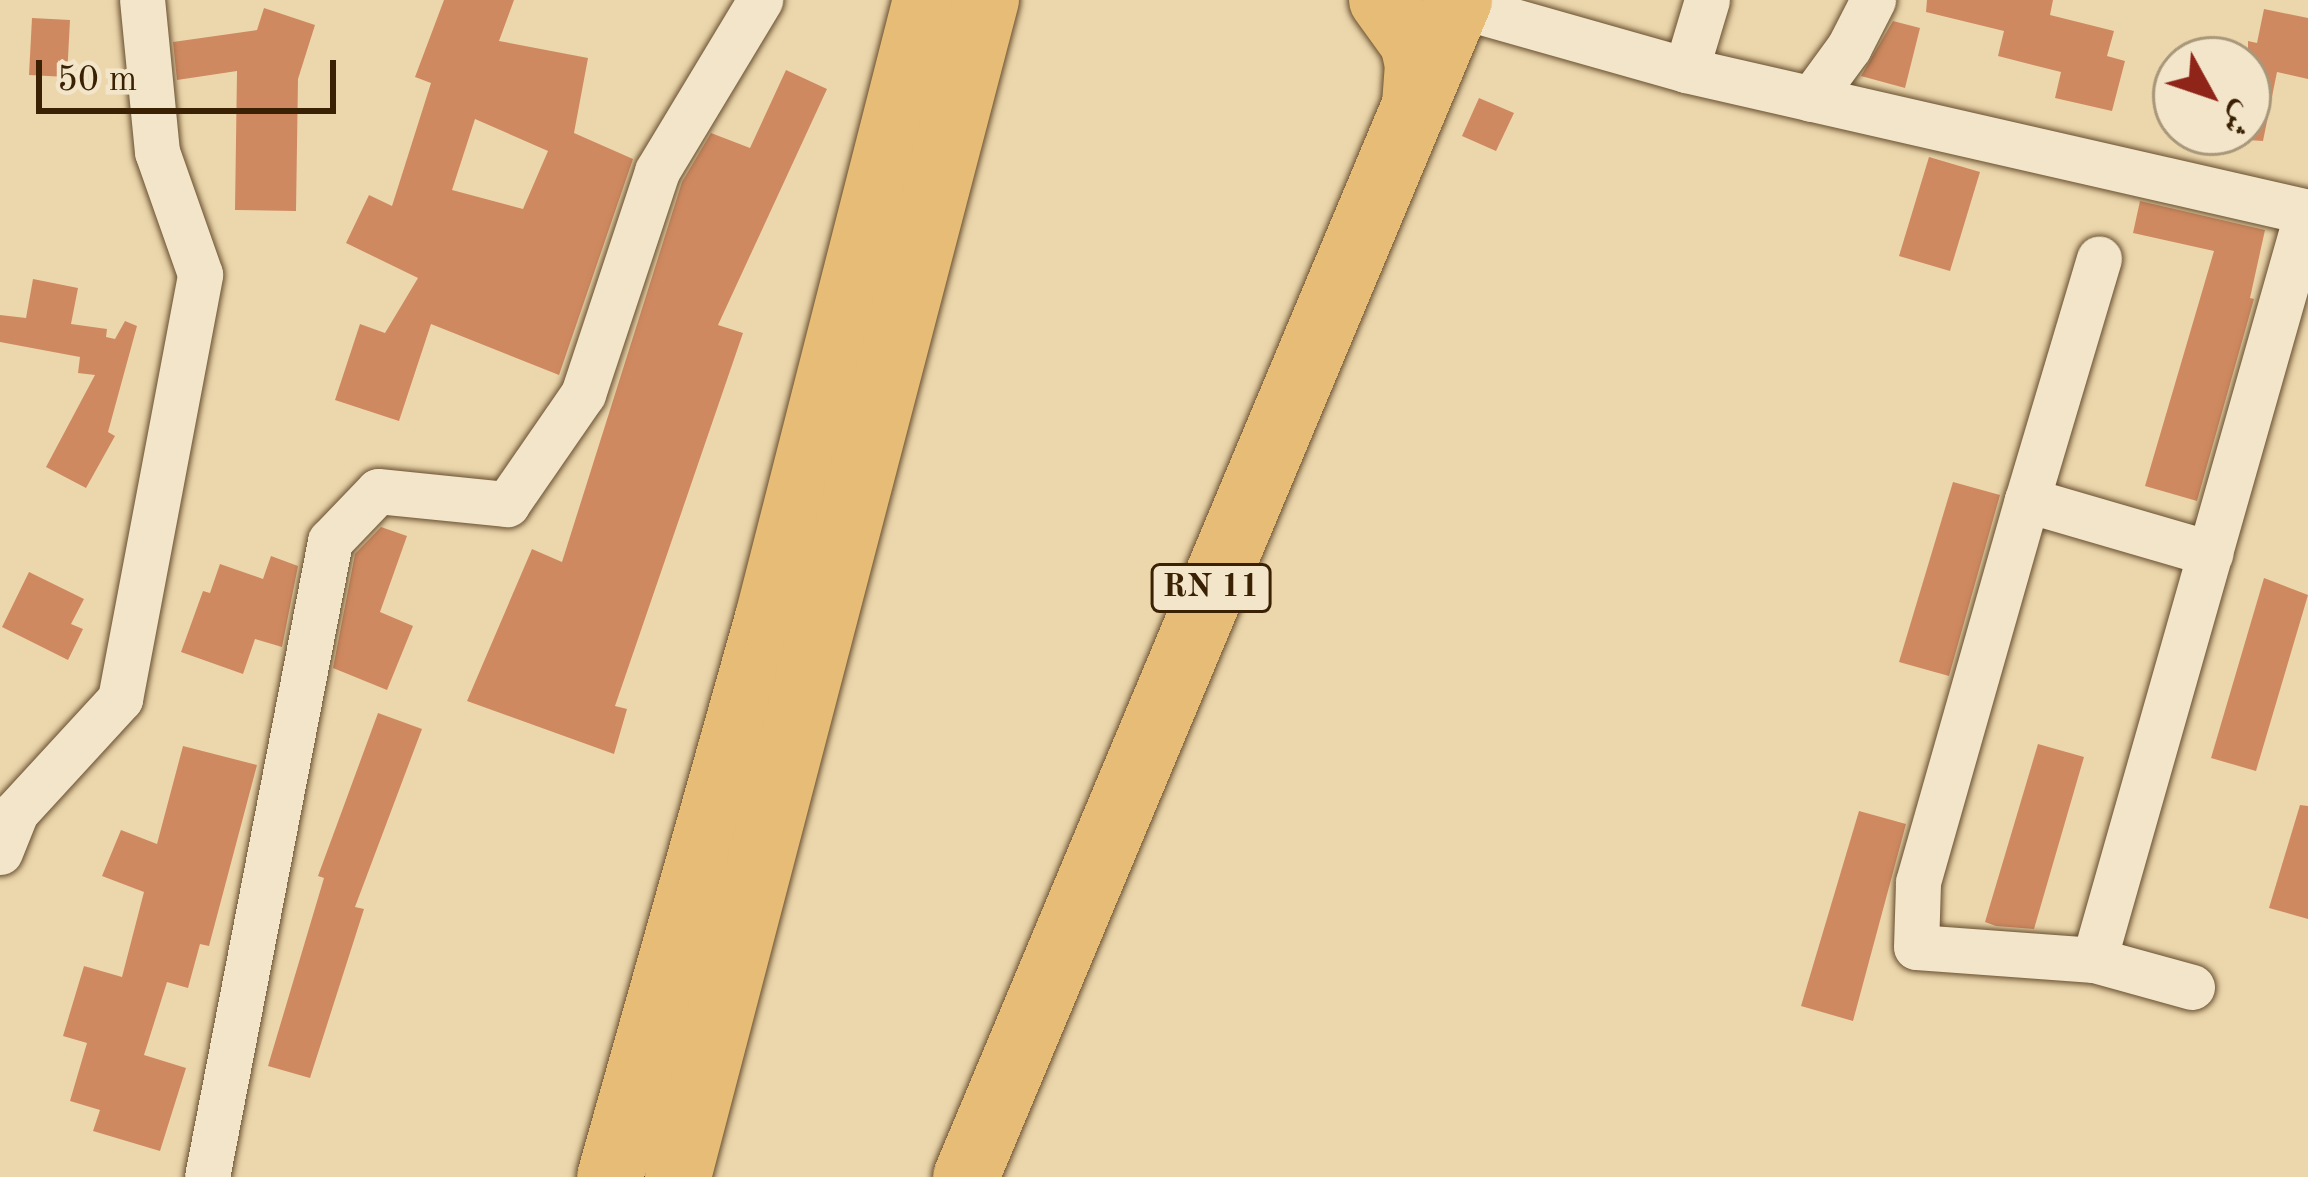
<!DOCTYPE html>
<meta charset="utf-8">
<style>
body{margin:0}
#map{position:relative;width:2308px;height:1177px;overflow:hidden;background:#ecd7ad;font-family:"Old Standard TT",Amiri,serif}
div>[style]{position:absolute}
.building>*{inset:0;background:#cf8960}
.roads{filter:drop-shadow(0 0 3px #674e2e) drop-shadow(0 0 3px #674e2e)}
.street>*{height:45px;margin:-22.5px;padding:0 22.5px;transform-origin:22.5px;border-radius:22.5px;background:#f3e5ca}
.primary>*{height:66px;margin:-33px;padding:0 33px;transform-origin:33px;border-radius:33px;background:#e6bc76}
.highway>*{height:66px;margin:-33px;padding:0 33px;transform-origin:33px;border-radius:33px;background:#e6bc76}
span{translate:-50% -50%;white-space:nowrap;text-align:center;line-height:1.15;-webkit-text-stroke:9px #f3e5ca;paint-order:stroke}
.shield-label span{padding:3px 9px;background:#f3e5ca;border:3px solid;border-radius:9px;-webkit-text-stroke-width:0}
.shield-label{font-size:33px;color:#3b2103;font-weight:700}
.north{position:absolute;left:2152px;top:36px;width:120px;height:120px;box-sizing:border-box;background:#f3e5ca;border:3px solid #a9977a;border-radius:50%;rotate:130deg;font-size:33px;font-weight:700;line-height:48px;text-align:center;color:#3b2103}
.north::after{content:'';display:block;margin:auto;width:42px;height:54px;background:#8f2418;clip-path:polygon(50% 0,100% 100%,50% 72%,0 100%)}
.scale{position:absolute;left:36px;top:60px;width:300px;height:54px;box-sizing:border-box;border:6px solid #3b2103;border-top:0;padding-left:15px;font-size:36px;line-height:42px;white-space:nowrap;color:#3b2103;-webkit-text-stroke:9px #f3e5ca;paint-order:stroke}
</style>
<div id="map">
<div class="building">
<i style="clip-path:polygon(evenodd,444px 0,514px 0,499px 41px,588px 58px,574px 133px,633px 159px,559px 375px,431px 324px,399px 421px,335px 400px,360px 324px,385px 333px,418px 278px,346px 243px,369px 195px,392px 206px,431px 83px,415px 77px,444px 0,475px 119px,548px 151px,523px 209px,452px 190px,475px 119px)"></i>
<i style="clip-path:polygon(1927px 0,2053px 0,2050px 15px,2114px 31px,2107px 56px,2125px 61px,2112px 111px,2055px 98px,2061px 72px,1998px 56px,2004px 31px,1926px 12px)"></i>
<i style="clip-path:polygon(264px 8px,315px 25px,298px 79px,296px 211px,235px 210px,237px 71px,177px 80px,173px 42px,257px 30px)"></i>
<i style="clip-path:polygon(2264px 9px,2308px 18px,2308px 79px,2277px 72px,2263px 141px,2248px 140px,2248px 41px,2257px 43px)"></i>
<i style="clip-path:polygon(32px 18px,70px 20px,67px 77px,29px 75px)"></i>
<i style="clip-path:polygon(1893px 21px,1920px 28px,1905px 88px,1861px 76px)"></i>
<i style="clip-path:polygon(786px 70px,827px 89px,718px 325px,743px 333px,615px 706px,627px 709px,614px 754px,467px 701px,532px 549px,562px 562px,682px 182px,711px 133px,750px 148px)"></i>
<i style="clip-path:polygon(1479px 98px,1514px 113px,1496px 151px,1462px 136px)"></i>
<i style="clip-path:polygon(1929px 157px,1980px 172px,1950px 271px,1899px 256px)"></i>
<i style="clip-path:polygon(2140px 201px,2265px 230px,2250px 298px,2254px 299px,2197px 501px,2145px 486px,2214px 251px,2133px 233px)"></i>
<i style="clip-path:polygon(33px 279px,78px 288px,71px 324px,107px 329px,106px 337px,115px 339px,125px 321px,137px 326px,108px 432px,115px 436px,86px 488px,46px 467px,95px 375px,78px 373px,80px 357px,0 342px,0 315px,26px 318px)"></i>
<i style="clip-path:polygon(1953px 482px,2000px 495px,1949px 676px,1899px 662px)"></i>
<i style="clip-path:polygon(381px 527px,407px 536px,380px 612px,413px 626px,387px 690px,333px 668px,355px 554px)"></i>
<i style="clip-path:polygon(271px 556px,298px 566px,282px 647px,255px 639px,243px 674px,181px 652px,203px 591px,210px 593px,220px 564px,263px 579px)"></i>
<i style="clip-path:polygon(29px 572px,84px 599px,71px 624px,83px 629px,68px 660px,2px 627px)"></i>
<i style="clip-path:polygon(2264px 578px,2308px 595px,2256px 771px,2211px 758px)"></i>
<i style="clip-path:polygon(378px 713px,422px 729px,355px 907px,364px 909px,310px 1078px,268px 1066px,324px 878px,318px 876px)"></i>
<i style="clip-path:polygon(2038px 744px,2084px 757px,2034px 929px,1996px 926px,1985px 922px)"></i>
<i style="clip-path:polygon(183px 746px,257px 765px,209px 946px,200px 944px,188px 988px,167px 982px,144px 1055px,186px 1068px,160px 1151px,93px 1131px,100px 1110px,70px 1101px,87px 1043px,63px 1036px,84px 966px,122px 977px,144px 892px,102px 876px,121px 830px,157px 844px)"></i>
<i style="clip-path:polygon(2300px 805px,2308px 806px,2308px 919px,2269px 908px)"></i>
<i style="clip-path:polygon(1859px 811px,1906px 824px,1853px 1021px,1801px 1006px)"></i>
</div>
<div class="roads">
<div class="street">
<i style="left:1457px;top:5px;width:238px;rotate:15.8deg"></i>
<i style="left:1686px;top:70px;width:638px;rotate:12.86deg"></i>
<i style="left:1686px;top:70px;width:73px;rotate:-73.3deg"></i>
<i style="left:1811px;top:99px;width:64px;rotate:-53.8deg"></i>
<i style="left:1849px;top:47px;width:53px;rotate:-62.9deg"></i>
<i style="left:2027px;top:500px;width:252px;rotate:-73.4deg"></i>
<i style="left:0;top:852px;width:43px;rotate:-68.2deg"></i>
<i style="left:16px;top:812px;width:154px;rotate:-47.4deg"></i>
<i style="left:120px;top:699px;width:432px;rotate:-79.3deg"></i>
<i style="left:200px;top:274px;width:129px;rotate:-109.4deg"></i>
<i style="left:157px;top:152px;width:153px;rotate:-95.6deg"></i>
<i style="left:2094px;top:960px;width:178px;rotate:-175.8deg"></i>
<i style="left:1916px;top:947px;width:65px;rotate:-88.2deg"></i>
<i style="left:1918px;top:882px;width:397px;rotate:-74.1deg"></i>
<i style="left:2027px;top:500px;width:191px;rotate:16.2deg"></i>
<i style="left:2192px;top:987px;width:102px;rotate:-164.6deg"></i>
<i style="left:2094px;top:960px;width:778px;rotate:-74.11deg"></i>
<i style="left:207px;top:1177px;width:648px;rotate:-79.05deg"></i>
<i style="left:330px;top:541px;width:69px;rotate:-46.2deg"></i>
<i style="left:378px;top:491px;width:130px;rotate:5.8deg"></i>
<i style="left:507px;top:504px;width:134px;rotate:-55.4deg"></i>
<i style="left:583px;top:394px;width:235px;rotate:-71.6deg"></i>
<i style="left:657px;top:171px;width:200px;rotate:-58.9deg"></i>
</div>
<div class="primary">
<i style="left:1382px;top:0;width:53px;rotate:54.2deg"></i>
<i style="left:1413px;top:43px;width:22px;rotate:77deg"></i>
<i style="left:1418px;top:64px;width:41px;rotate:94.2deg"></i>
<i style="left:966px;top:1177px;width:1276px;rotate:-67.27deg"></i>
</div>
<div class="highway">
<i style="left:610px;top:1177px;width:581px;rotate:-74.22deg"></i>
<i style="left:768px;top:618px;width:638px;rotate:-75.66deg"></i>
<i style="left:678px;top:1177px;width:1217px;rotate:-75.34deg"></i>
</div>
</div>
<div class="shield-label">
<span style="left:1211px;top:588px">RN 11</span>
</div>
<div class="north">ش</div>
<div class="scale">50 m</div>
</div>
